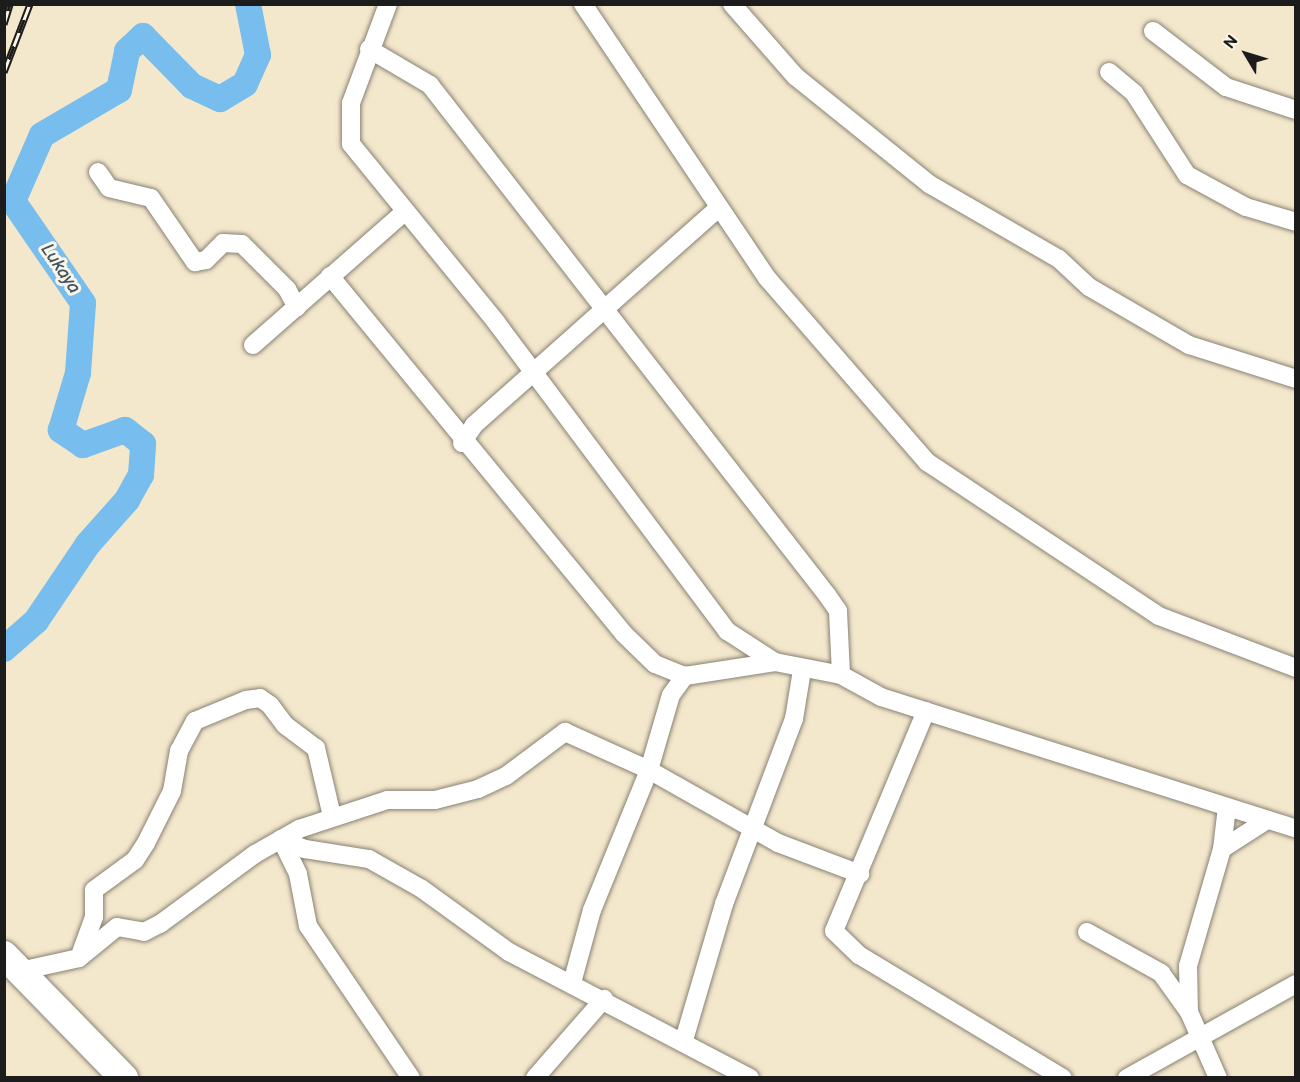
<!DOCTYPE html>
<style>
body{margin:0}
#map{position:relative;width:1300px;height:1082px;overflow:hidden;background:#f3e7cc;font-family:"Balsamiq Sans",sans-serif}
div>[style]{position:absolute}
.river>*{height:26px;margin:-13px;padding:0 13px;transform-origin:13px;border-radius:13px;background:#77bdee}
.roads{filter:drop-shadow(0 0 2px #888274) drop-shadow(0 0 2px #888274)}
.minor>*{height:18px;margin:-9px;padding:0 9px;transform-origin:9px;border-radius:9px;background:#fff}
.trunk>*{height:28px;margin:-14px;padding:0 14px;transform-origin:14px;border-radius:14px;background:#fff}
.rail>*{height:7px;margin-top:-3.5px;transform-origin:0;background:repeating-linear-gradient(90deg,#fcf5e5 0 14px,#1c1c1c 0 28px);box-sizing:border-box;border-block:2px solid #1c1c1c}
span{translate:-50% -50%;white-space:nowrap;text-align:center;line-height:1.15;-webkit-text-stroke:6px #fcf5e5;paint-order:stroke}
.water-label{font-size:18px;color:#3c5466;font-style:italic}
.frame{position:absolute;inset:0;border:6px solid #1c1c1c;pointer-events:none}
.north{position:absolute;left:1216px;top:24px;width:60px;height:60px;-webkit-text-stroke:4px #fcf5e5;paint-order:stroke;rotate:308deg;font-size:16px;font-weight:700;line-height:24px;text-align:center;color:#1c1c1c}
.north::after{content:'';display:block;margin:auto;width:21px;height:27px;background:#1c1c1c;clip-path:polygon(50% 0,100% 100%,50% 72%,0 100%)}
</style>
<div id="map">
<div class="river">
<i style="left:4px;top:649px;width:43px;rotate:-41.2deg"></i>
<i style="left:36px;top:621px;width:93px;rotate:-56deg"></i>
<i style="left:88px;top:544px;width:59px;rotate:-48.4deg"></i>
<i style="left:127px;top:500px;width:29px;rotate:-61deg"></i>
<i style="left:141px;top:475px;width:31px;rotate:-86deg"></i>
<i style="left:143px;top:444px;width:23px;rotate:-142deg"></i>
<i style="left:125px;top:430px;width:45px;rotate:160.3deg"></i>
<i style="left:83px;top:445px;width:27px;rotate:-146deg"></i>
<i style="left:61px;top:430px;width:59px;rotate:-73.4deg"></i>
<i style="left:78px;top:373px;width:70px;rotate:-85.9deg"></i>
<i style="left:83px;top:303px;width:124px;rotate:-124.5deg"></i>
<i style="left:13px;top:201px;width:72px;rotate:-66.3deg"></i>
<i style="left:42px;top:135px;width:89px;rotate:-30.3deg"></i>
<i style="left:119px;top:90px;width:40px;rotate:-78deg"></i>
<i style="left:127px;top:51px;width:22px;rotate:-43deg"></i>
<i style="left:143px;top:36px;width:70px;rotate:45.6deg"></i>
<i style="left:192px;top:86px;width:31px;rotate:25deg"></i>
<i style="left:220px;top:99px;width:29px;rotate:-31deg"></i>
<i style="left:245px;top:84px;width:32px;rotate:-66deg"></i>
<i style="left:258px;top:55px;width:52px;rotate:-101.1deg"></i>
</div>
<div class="roads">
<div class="minor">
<i style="left:388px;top:4px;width:106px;rotate:110.5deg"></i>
<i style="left:351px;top:103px;width:41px;rotate:90deg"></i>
<i style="left:351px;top:144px;width:230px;rotate:50.8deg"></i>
<i style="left:496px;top:322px;width:386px;rotate:53.2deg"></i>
<i style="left:727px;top:631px;width:57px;rotate:32.9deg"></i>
<i style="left:775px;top:662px;width:67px;rotate:11.1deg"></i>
<i style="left:841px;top:675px;width:46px;rotate:28.8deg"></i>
<i style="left:881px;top:697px;width:435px;rotate:17.6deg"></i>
<i style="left:583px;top:4px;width:330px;rotate:56.1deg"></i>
<i style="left:767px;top:278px;width:244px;rotate:49deg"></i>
<i style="left:927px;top:462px;width:278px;rotate:33.6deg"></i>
<i style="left:1159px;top:616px;width:147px;rotate:20.8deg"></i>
<i style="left:732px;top:4px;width:97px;rotate:48.8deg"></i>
<i style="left:796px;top:77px;width:171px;rotate:38.8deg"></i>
<i style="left:929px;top:184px;width:150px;rotate:30deg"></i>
<i style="left:1059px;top:259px;width:41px;rotate:43deg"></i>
<i style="left:1089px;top:287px;width:116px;rotate:30.1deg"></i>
<i style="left:1189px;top:345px;width:112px;rotate:17.6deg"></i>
<i style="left:1153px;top:31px;width:92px;rotate:37.5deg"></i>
<i style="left:1226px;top:87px;width:74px;rotate:18.2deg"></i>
<i style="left:369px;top:49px;width:71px;rotate:30.5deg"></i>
<i style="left:430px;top:85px;width:646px;rotate:52.1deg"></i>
<i style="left:827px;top:595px;width:19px;rotate:55deg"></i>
<i style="left:838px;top:611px;width:64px;rotate:87.3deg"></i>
<i style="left:1109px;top:72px;width:33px;rotate:40deg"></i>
<i style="left:1134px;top:93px;width:98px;rotate:57.1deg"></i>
<i style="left:1187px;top:175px;width:67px;rotate:28.5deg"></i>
<i style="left:1246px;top:207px;width:52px;rotate:16.7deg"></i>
<i style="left:98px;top:172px;width:19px;rotate:55deg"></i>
<i style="left:109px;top:188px;width:43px;rotate:13.4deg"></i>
<i style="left:151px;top:198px;width:78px;rotate:55.5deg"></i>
<i style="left:195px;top:262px;width:11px;rotate:-10deg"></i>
<i style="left:206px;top:260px;width:24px;rotate:-45deg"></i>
<i style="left:223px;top:243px;width:19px;rotate:3deg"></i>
<i style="left:242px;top:244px;width:64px;rotate:45deg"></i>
<i style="left:287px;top:289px;width:21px;rotate:62deg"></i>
<i style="left:330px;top:276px;width:463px;rotate:50.6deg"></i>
<i style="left:624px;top:634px;width:43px;rotate:44.1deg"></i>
<i style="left:655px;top:664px;width:32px;rotate:22deg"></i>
<i style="left:253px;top:345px;width:200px;rotate:-41.3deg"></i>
<i style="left:462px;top:443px;width:22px;rotate:-56deg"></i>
<i style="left:474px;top:425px;width:325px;rotate:-41.6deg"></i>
<i style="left:926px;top:711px;width:238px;rotate:112.7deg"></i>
<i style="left:834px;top:931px;width:35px;rotate:44deg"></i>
<i style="left:859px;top:955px;width:238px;rotate:31.1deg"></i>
<i style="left:281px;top:839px;width:26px;rotate:23deg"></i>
<i style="left:305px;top:849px;width:65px;rotate:8.9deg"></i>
<i style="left:369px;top:859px;width:61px;rotate:29.5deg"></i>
<i style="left:422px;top:889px;width:107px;rotate:35.9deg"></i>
<i style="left:509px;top:952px;width:272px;rotate:27.6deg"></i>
<i style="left:281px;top:839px;width:39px;rotate:64deg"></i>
<i style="left:298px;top:874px;width:53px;rotate:79.1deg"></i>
<i style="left:308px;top:926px;width:184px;rotate:55.9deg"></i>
<i style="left:1222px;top:849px;width:54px;rotate:-32.8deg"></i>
<i style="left:1087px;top:932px;width:85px;rotate:29deg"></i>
<i style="left:1161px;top:973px;width:48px;rotate:54.3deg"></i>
<i style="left:79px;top:958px;width:44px;rotate:-69.9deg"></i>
<i style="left:94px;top:917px;width:27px;rotate:-90deg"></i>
<i style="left:94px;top:890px;width:51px;rotate:-36.2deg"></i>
<i style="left:135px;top:860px;width:20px;rotate:-57deg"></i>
<i style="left:146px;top:843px;width:58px;rotate:-63.4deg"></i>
<i style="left:172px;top:791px;width:41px;rotate:-80.1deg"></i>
<i style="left:179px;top:751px;width:34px;rotate:-62deg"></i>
<i style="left:195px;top:721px;width:55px;rotate:-22.4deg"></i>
<i style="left:246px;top:700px;width:14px;rotate:-8deg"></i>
<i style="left:260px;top:698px;width:12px;rotate:35deg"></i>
<i style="left:270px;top:705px;width:25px;rotate:53deg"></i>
<i style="left:285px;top:725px;width:39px;rotate:37deg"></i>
<i style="left:316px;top:748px;width:70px;rotate:76.8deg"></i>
<i style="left:20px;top:971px;width:60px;rotate:-12.4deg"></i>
<i style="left:79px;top:958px;width:49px;rotate:-39.2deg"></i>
<i style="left:117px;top:927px;width:27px;rotate:10deg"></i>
<i style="left:144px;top:932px;width:18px;rotate:-27deg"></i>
<i style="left:160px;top:924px;width:118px;rotate:-36.4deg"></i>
<i style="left:255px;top:854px;width:51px;rotate:-29.6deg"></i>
<i style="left:299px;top:829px;width:93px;rotate:-18.2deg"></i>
<i style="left:387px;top:800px;width:48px"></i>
<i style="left:435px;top:800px;width:44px;rotate:-14.3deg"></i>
<i style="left:478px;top:789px;width:31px;rotate:-25deg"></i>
<i style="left:506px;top:776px;width:74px;rotate:-36.7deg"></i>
<i style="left:565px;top:732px;width:92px;rotate:24.3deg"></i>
<i style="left:649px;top:770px;width:148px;rotate:29.5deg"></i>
<i style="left:778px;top:843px;width:88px;rotate:20.7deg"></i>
<i style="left:572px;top:983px;width:76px;rotate:-74.7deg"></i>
<i style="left:592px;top:910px;width:151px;rotate:-67.8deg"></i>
<i style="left:649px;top:770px;width:78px;rotate:-73.7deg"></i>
<i style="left:671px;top:695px;width:24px;rotate:-54deg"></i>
<i style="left:685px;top:676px;width:91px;rotate:-8.8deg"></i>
<i style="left:684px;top:1040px;width:142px;rotate:-73.6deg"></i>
<i style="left:724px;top:904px;width:198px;rotate:-69.3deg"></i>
<i style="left:794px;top:719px;width:50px;rotate:-80.7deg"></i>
<i style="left:535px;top:1078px;width:105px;rotate:-48.9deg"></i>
<i style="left:1127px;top:1078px;width:193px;rotate:-29.1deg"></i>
<i style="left:1218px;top:1078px;width:72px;rotate:-113.7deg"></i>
<i style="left:1189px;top:1012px;width:46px;rotate:-91.2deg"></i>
<i style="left:1188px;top:966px;width:122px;rotate:-73.8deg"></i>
<i style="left:1222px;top:849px;width:42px;rotate:-83.2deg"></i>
</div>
<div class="trunk">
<i style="left:4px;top:955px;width:172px;rotate:45.7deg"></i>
</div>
</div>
<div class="rail">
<i style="left:4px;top:24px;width:21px;rotate:-73deg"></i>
<i style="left:4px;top:72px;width:73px;rotate:-69.1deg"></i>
</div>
<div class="water-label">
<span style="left:60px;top:269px;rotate:56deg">Lukaya</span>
</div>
<div class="frame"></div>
<div class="north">N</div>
</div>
